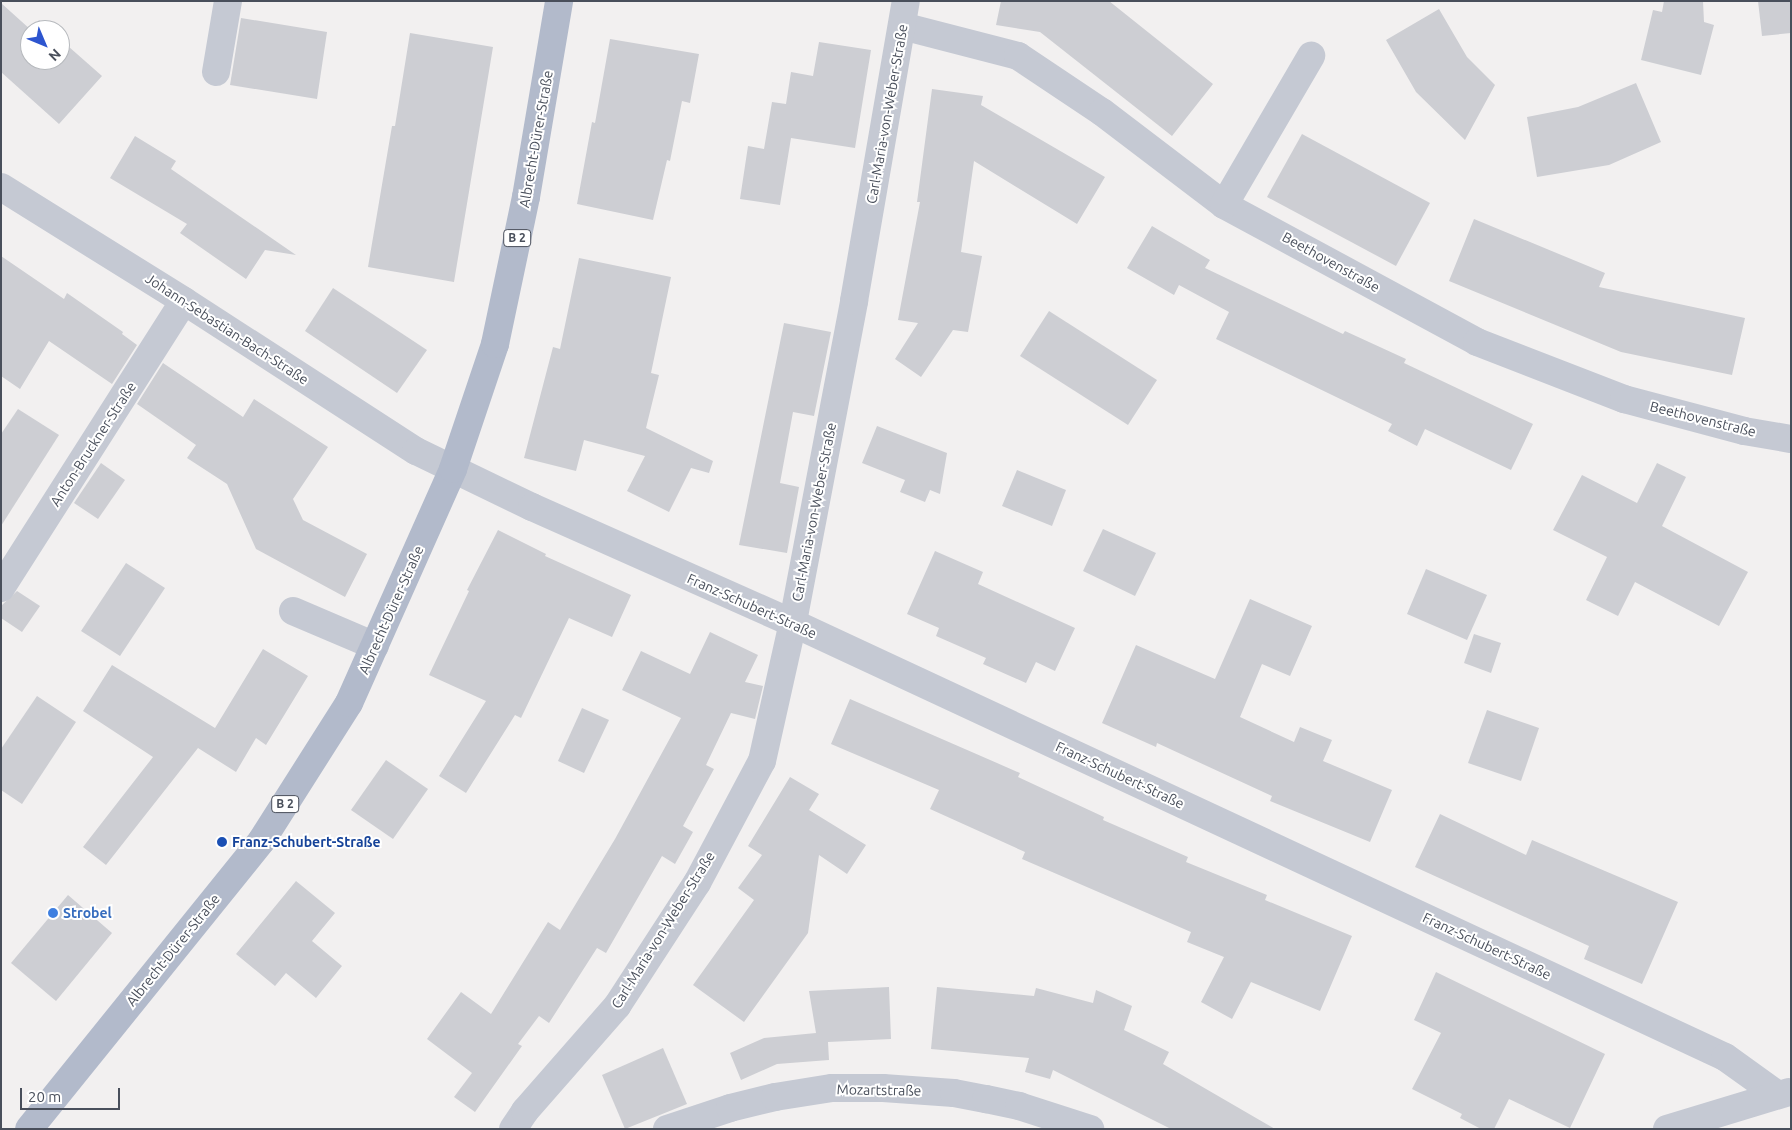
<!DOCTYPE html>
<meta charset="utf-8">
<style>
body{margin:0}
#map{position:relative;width:1792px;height:1130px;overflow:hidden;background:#f2f0f0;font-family:Ubuntu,sans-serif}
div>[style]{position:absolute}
.building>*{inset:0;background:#cdced3}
.minor>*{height:28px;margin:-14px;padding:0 14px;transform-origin:14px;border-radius:14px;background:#c5c9d3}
.major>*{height:28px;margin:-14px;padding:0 14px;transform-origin:14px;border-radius:14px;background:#b2bacb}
.dots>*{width:14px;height:14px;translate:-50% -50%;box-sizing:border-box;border:2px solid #fff;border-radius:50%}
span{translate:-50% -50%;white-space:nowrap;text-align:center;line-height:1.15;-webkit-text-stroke:4px #fff;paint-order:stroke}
.shield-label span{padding:1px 4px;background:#fff;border:1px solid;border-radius:4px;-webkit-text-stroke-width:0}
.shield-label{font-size:12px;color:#494f5b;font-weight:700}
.street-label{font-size:14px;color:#494f5b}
.transit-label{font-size:14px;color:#164399;font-weight:700}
.left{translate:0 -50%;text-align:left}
.shop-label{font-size:14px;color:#366cbe;font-weight:700}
.frame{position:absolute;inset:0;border:2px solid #494f5b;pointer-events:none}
.north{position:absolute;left:20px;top:20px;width:50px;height:50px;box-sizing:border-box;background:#fff;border:1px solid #b6b9bd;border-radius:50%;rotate:135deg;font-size:14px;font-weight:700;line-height:20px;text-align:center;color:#494f5b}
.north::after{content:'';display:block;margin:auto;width:18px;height:22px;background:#2d55cf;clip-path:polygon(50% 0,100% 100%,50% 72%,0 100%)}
.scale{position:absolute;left:20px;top:1088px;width:100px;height:22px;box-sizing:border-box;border:2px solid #494f5b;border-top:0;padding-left:6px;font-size:15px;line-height:18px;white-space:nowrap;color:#494f5b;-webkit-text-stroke:4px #fff;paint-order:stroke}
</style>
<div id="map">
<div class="building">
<i style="clip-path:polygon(1001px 1px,1109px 1px,1213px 84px,1172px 136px,1040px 32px,996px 25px)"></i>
<i style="clip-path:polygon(1664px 1px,1703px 1px,1704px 22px,1714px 25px,1701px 75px,1641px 60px,1653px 10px,1662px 12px)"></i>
<i style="clip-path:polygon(1758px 1px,1791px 1px,1791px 33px,1762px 36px)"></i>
<i style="clip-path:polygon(1px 3px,31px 30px,39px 20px,50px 30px,30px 30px,30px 60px,60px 60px,60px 39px,102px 76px,59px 124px,1px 72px)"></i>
<i style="clip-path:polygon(1439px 9px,1467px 57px,1495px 85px,1465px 140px,1416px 92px,1386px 40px)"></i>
<i style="clip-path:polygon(241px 18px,327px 32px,317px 99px,230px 85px)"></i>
<i style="clip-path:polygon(410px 33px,493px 47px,454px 282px,368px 267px,392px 126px,395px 126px)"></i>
<i style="clip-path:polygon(610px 39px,699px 54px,690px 103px,682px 101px,670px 161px,667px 160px,653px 220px,577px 204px,592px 122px,595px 123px)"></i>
<i style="clip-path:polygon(819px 42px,871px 50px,855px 148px,791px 138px,780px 205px,740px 199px,748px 146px,764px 149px,772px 102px,786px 104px,791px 72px,813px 76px)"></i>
<i style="clip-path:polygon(1636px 83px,1661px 142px,1609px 165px,1537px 177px,1527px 117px,1578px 107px)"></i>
<i style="clip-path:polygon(932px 89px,983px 96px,981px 105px,1105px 177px,1077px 224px,974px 161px,961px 252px,982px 256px,968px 332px,953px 330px,921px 377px,895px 359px,918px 323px,898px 320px,920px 202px,917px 202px)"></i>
<i style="clip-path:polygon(1302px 134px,1430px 203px,1396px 266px,1267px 197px)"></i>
<i style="clip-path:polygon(135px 136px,176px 161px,171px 169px,296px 255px,265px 250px,246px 279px,180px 233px,187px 224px,110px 178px)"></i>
<i style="clip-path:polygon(1474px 219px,1605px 273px,1599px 287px,1745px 318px,1732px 375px,1621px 352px,1449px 281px)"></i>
<i style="clip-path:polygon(1152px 226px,1210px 260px,1205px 268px,1343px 334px,1345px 331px,1406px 359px,1404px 363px,1533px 424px,1511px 470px,1425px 429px,1417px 446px,1388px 431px,1392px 424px,1216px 339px,1229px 312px,1179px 285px,1174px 295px,1127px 268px)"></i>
<i style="clip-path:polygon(1px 256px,64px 299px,67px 293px,123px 332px,122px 334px,137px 345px,112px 384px,49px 341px,20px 389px,1px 376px)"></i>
<i style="clip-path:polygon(579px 258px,671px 277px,651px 373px,659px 375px,646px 428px,713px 461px,709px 473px,691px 468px,669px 512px,627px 491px,645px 456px,584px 440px,576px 471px,524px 458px,553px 347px,560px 349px)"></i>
<i style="clip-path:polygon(333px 288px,427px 350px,397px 393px,305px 331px)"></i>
<i style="clip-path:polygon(1049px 311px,1157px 380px,1128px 425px,1020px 356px)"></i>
<i style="clip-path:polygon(784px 323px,831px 332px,814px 416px,793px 412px,780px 483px,799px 487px,787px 553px,739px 545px)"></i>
<i style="clip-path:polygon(163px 363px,243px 417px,254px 399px,328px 447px,293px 499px,303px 520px,367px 554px,345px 597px,256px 549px,227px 484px,187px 458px,196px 445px,137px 404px)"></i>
<i style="clip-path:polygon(18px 409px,59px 435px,1px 526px,1px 434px)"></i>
<i style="clip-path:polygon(877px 426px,947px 453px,940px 494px,930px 490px,925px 502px,900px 492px,905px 480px,862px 463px)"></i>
<i style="clip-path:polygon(101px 463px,125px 480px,98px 519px,74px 503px)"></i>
<i style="clip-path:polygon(1657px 463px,1686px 477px,1662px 526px,1748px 572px,1719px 626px,1635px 582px,1618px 616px,1586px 600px,1607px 557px,1553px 530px,1582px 475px,1637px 503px)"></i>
<i style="clip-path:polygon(1017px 470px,1066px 490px,1052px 526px,1002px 506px)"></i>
<i style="clip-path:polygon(1103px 529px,1156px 553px,1135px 596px,1083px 571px)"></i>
<i style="clip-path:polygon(498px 530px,546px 554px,545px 556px,631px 595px,612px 637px,569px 618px,521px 718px,515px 715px,466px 793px,439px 776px,486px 701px,429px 675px,469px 591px,467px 590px)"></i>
<i style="clip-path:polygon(935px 551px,983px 572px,978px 584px,1075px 628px,1055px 671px,1036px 662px,1026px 683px,983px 664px,986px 658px,936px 636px,939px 628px,907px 614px)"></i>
<i style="clip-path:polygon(126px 563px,165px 588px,120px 656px,81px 631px)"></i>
<i style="clip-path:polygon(1426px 569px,1487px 595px,1467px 640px,1407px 614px)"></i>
<i style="clip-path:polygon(17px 591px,40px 606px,22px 632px,1px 618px,1px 606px)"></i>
<i style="clip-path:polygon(1250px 599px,1312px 626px,1290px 676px,1262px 664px,1240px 717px,1294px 742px,1300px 727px,1332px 740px,1323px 761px,1392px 790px,1370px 842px,1270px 801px,1272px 796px,1157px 743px,1156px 747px,1102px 723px,1136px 645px,1215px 679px)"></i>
<i style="clip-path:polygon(710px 632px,758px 655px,745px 682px,763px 686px,755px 719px,731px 713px,706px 765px,714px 769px,683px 826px,693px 832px,675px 864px,662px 856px,606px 953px,597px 948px,549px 1023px,539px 1016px,518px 1044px,522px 1046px,475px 1112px,454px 1097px,472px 1073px,427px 1039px,461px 992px,491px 1014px,548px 922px,560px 930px,615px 839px,681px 718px,622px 690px,641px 651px,690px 674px)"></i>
<i style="clip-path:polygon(1474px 634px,1501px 643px,1491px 673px,1464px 663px)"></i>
<i style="clip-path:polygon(263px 649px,308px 676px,266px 745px,256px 738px,236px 772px,198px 748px,106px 865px,83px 847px,153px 757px,83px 711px,112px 665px,215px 728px)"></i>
<i style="clip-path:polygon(37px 696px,76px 722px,22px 804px,1px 790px,1px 749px)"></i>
<i style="clip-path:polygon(850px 699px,1020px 773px,1018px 777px,1104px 817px,1103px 820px,1188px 857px,1186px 862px,1267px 895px,1265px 900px,1352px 936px,1320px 1011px,1251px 982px,1232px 1019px,1201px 1002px,1224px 957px,1187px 942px,1191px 932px,1022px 859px,1025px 852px,930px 809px,939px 790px,831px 744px)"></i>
<i style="clip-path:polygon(582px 708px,609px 720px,584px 773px,558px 761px)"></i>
<i style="clip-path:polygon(1487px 710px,1539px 728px,1521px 781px,1468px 763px)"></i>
<i style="clip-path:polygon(386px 760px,428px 789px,393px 839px,351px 810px)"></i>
<i style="clip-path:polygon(790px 777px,819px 794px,809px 810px,866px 845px,847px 874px,819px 855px,808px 933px,744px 1022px,693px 985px,754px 900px,738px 888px,762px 855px,748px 846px)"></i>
<i style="clip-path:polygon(1440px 814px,1526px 855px,1532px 840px,1678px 902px,1642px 984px,1584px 959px,1589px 946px,1415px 867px)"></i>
<i style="clip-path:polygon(296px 881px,335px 913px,312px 941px,342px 966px,316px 998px,286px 973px,275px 986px,236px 954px)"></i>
<i style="clip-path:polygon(68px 895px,112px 933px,56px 1001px,11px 963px)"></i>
<i style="clip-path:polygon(1436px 972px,1605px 1054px,1570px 1128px,1509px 1099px,1494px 1129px,1481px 1129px,1460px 1118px,1462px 1114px,1412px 1089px,1441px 1033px,1414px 1020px)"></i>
<i style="clip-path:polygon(889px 987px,891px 1039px,828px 1042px,829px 1060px,777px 1064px,741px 1080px,730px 1053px,764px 1038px,816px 1033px,809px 991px)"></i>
<i style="clip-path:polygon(937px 987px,1034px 996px,1036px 988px,1093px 1003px,1096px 990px,1132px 1006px,1124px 1030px,1169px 1052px,1163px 1064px,1275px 1129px,1171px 1129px,1053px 1070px,1050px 1079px,1025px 1072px,1029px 1058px,931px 1049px)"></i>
<i style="clip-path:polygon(663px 1048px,687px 1104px,625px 1129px,602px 1075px)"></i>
</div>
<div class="minor">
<i style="left:902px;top:26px;width:120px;rotate:14.5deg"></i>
<i style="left:1018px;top:56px;width:101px;rotate:33.7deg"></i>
<i style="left:1102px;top:112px;width:153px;rotate:37.3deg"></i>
<i style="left:1224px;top:205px;width:288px;rotate:28.4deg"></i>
<i style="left:1477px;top:342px;width:158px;rotate:21.2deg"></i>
<i style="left:1624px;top:399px;width:124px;rotate:14.9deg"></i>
<i style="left:1744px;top:431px;width:48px;rotate:9.7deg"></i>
<i style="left:216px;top:72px;width:72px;rotate:-80.4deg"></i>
<i style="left:1px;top:187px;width:216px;rotate:31.9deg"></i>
<i style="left:184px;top:301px;width:276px;rotate:32.9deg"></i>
<i style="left:416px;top:451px;width:129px;rotate:25.8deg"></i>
<i style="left:532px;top:507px;width:286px;rotate:24deg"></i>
<i style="left:793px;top:623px;width:1028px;rotate:24.97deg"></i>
<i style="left:1725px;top:1057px;width:65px;rotate:35.6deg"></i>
<i style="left:1224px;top:205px;width:173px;rotate:-59.7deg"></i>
<i style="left:1px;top:588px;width:340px;rotate:-57.5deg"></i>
<i style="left:293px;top:611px;width:89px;rotate:23.1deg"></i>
<i style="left:513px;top:1129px;width:22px;rotate:-56deg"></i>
<i style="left:525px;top:1111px;width:140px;rotate:-48.8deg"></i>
<i style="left:617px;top:1006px;width:147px;rotate:-57deg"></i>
<i style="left:697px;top:883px;width:138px;rotate:-62deg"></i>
<i style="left:762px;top:761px;width:137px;rotate:-77.4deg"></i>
<i style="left:792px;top:627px;width:332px;rotate:-79.2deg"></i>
<i style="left:854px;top:301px;width:304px;rotate:-80.2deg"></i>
<i style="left:667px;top:1129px;width:66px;rotate:-18.4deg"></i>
<i style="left:730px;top:1108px;width:46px;rotate:-13.7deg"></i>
<i style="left:775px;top:1097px;width:58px;rotate:-9deg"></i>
<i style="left:832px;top:1088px;width:51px"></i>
<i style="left:883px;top:1088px;width:71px;rotate:4deg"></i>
<i style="left:954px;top:1093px;width:33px;rotate:11deg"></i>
<i style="left:986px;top:1099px;width:34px;rotate:12deg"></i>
<i style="left:1019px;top:1106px;width:75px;rotate:17.9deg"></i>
<i style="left:1667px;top:1129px;width:127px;rotate:-16.9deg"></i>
</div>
<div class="major">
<i style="left:29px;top:1129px;width:371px;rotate:-51.1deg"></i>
<i style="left:262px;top:840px;width:162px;rotate:-57.6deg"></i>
<i style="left:349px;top:703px;width:256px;rotate:-66deg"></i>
<i style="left:453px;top:469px;width:132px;rotate:-71.4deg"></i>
<i style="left:495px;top:344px;width:150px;rotate:-78.1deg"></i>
<i style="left:526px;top:197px;width:199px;rotate:-80.4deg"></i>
</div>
<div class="dots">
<i style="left:222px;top:842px;background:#1a4fb4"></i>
<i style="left:53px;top:913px;background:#3f7fe0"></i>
</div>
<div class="shield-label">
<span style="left:517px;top:238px">B 2</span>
<span style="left:285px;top:804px">B 2</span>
</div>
<div class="street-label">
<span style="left:887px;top:114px;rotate:-80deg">Carl-Maria-von-Weber-Straße</span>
<span style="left:536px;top:139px;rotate:-80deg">Albrecht-Dürer-Straße</span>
<span style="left:1331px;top:262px;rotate:29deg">Beethovenstraße</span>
<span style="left:227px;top:329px;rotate:33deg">Johann-Sebastian-Bach-Straße</span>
<span style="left:1703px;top:419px;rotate:14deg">Beethovenstraße</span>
<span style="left:93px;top:444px;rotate:-57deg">Anton-Bruckner-Straße</span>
<span style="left:814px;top:512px;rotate:-79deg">Carl-Maria-von-Weber-Straße</span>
<span style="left:752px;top:606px;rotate:24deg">Franz-Schubert-Straße</span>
<span style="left:391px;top:610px;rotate:-66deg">Albrecht-Dürer-Straße</span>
<span style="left:1120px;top:775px;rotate:25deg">Franz-Schubert-Straße</span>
<span style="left:663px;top:930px;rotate:-58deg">Carl-Maria-von-Weber-Straße</span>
<span style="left:1487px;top:946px;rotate:25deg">Franz-Schubert-Straße</span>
<span style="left:173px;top:950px;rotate:-51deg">Albrecht-Dürer-Straße</span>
<span style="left:879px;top:1090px;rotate:1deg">Mozartstraße</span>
</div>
<div class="transit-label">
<span class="left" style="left:232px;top:842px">Franz-Schubert-Straße</span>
</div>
<div class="shop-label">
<span class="left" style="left:63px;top:913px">Strobel</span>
</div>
<div class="frame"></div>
<div class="north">N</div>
<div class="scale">20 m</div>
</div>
